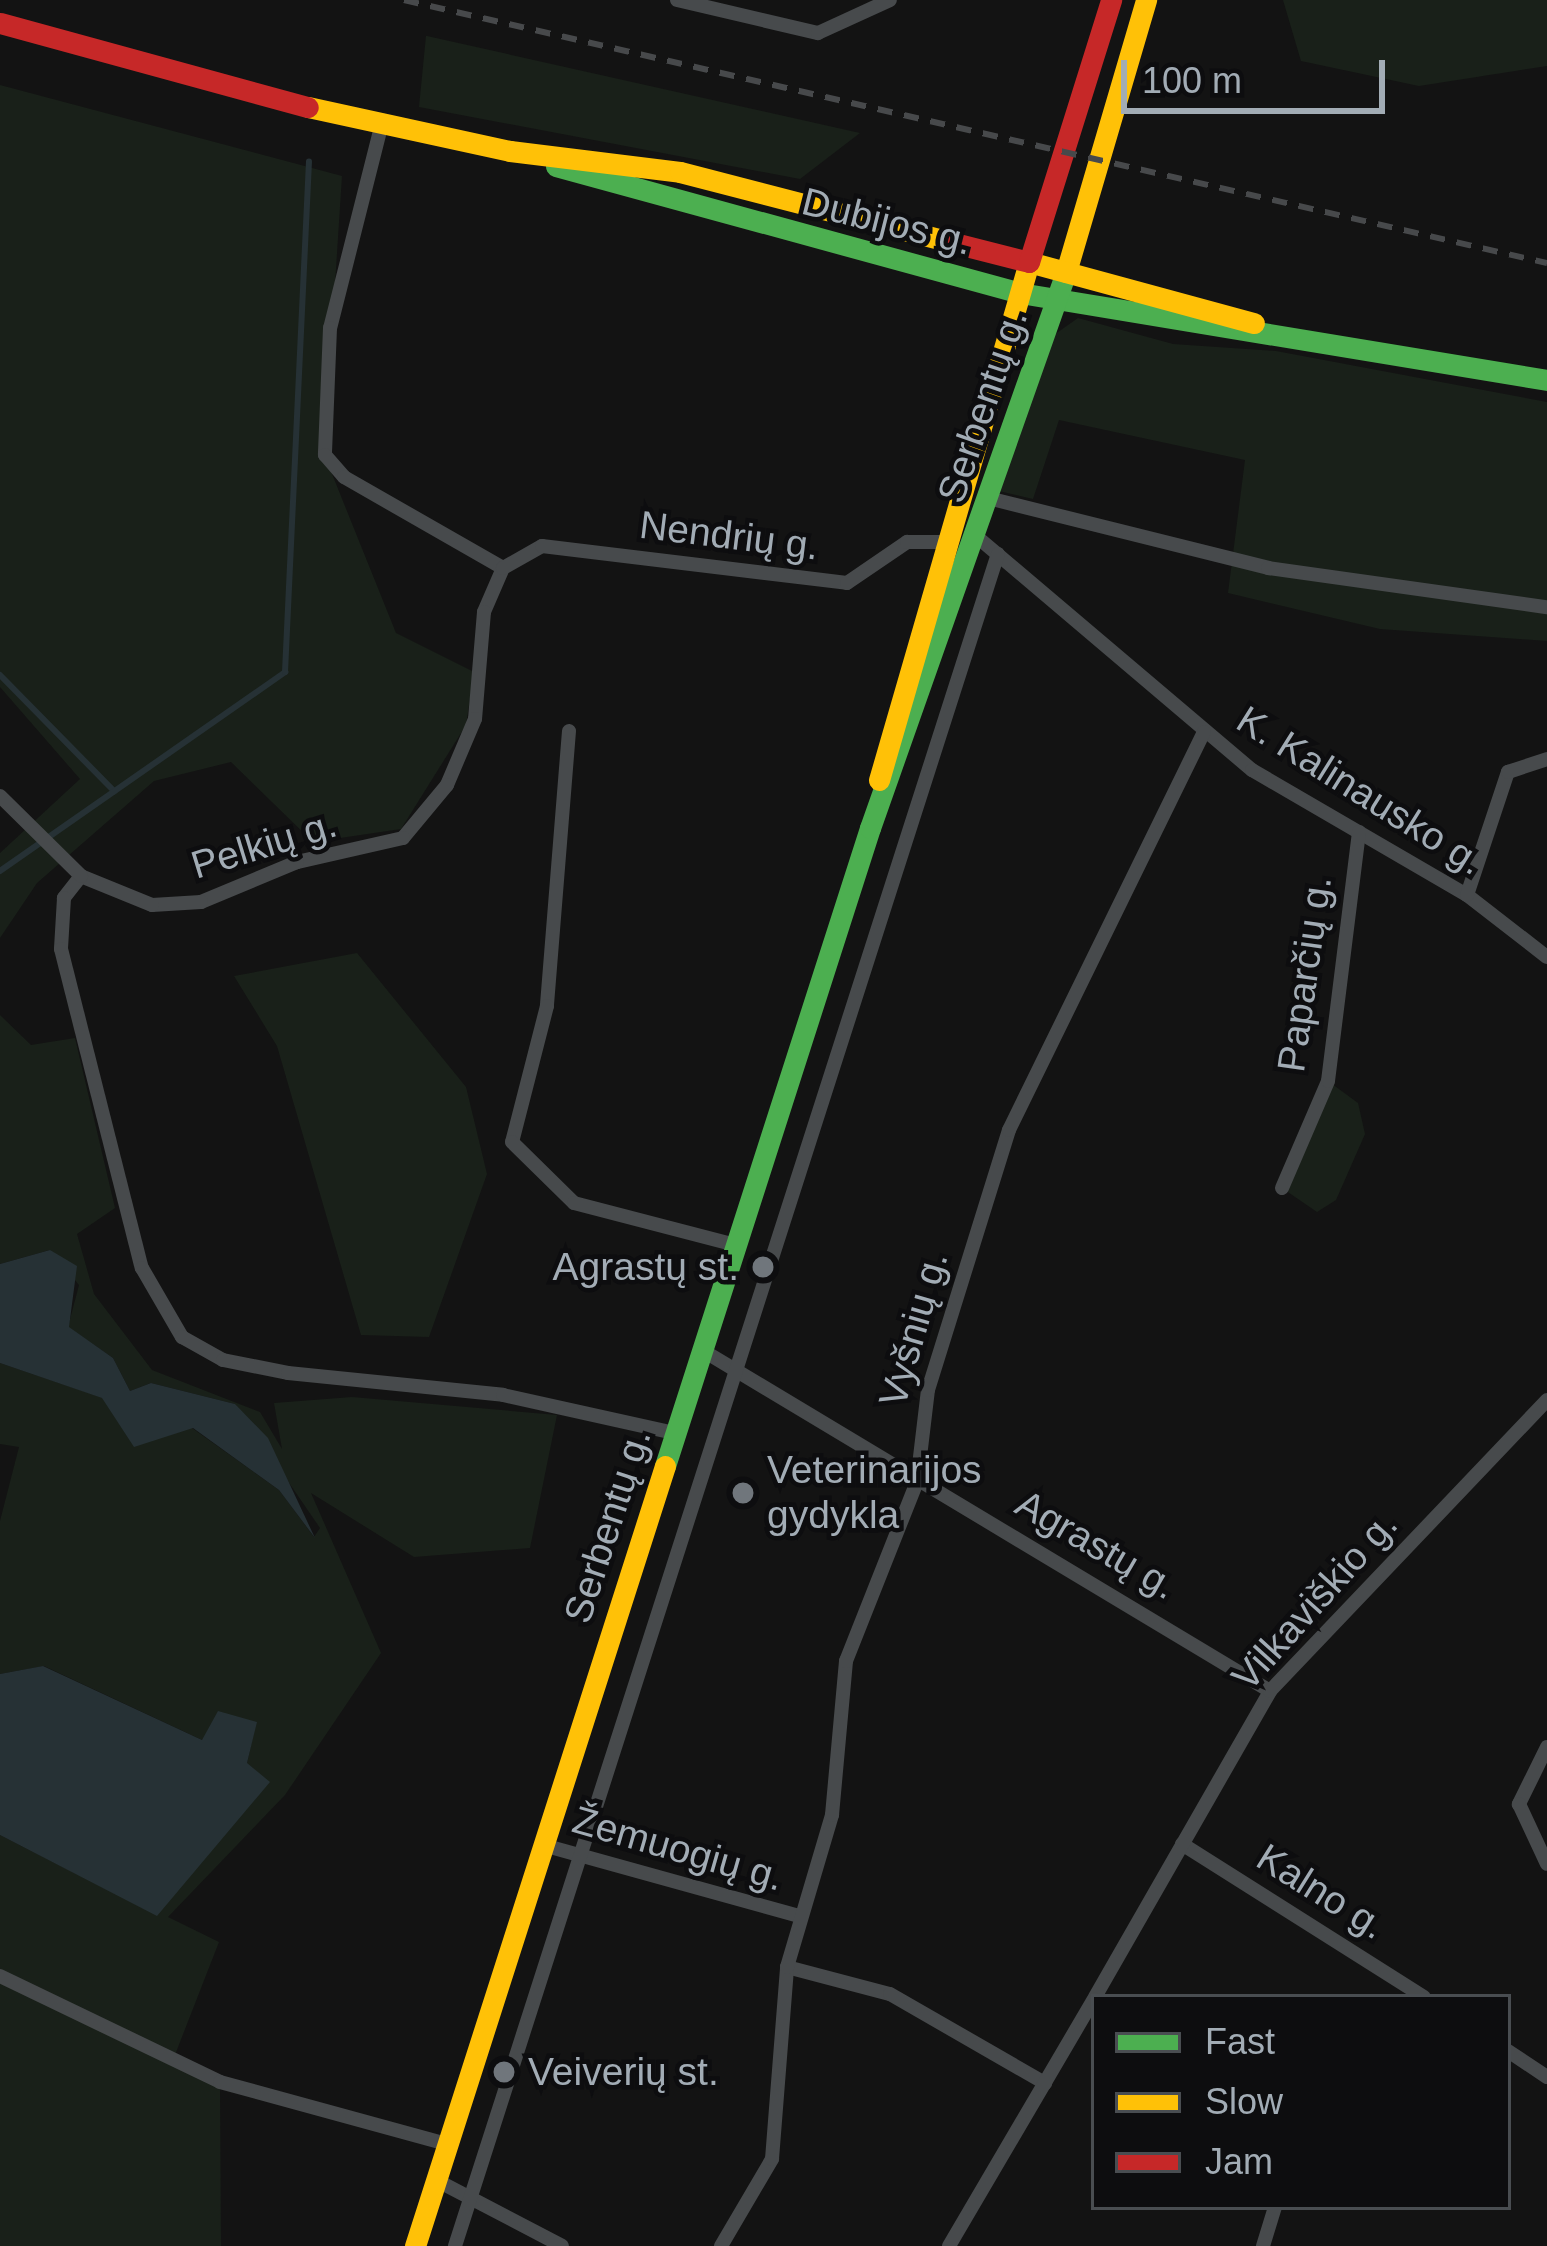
<!DOCTYPE html>
<meta charset="utf-8">
<style>
body{margin:0}
#map{position:relative;width:1547px;height:2246px;overflow:hidden;background:#131313;font-family:Helvetica,sans-serif}
div>[style]{position:absolute}
.green>*{inset:0;background:#192019}
.water>*{inset:0;background:#263135}
.stream>*{height:6px;margin:-3px;padding:0 3px;transform-origin:3px;border-radius:3px;background:#263135}
.street>*{height:14px;margin:-7px;padding:0 7px;transform-origin:7px;border-radius:7px;background:#474a4c}
.fast>*{height:21px;margin:-10.5px;padding:0 10.5px;transform-origin:10.5px;border-radius:10.5px;background:#4caf50}
.slow>*{height:21px;margin:-10.5px;padding:0 10.5px;transform-origin:10.5px;border-radius:10.5px;background:#ffc107}
.jam>*{height:21px;margin:-10.5px;padding:0 10.5px;transform-origin:10.5px;border-radius:10.5px;background:#c62828}
.rail>*{height:6px;margin-top:-3px;transform-origin:0;background:repeating-linear-gradient(90deg,#47494b 0 15px,transparent 0 27px)}
.dots>*{width:33px;height:33px;translate:-50% -50%;box-sizing:border-box;border:6px solid #0d0d0f;border-radius:50%}
span{translate:-50% -50%;white-space:nowrap;text-align:center;line-height:1.15;-webkit-text-stroke:9px #0d0d0f;paint-order:stroke}
.street-label{font-size:39px;color:#a2acb5}
.poi-label{font-size:39px;color:#a2acb5}
.right{translate:-100% -50%;text-align:right}
.left{translate:0 -50%;text-align:left}
.legend{position:absolute;left:1091px;top:1994px;width:420px;height:216px;box-sizing:border-box;background:#0d0d0f;border:3px solid #494d51;margin:0;padding:15px 21px;list-style:none;font-size:36px;color:#a2acb5}
.legend li{display:flex;align-items:center;gap:24px;height:60px}
.legend b{width:60px;border:3px solid #494d51}
.scale{position:absolute;left:1121px;top:60px;width:264px;height:54px;box-sizing:border-box;border:6px solid #a2acb5;border-top:0;padding-left:15px;font-size:36px;line-height:42px;white-space:nowrap;color:#a2acb5;-webkit-text-stroke:9px #0d0d0f;paint-order:stroke}
</style>
<div id="map">
<div class="green">
<i style="clip-path:polygon(1283px 0,1547px 0,1547px 66px,1419px 86px,1301px 61px)"></i>
<i style="clip-path:polygon(426px 36px,427px 36px,860px 133px,800px 179px,419px 107px)"></i>
<i style="clip-path:polygon(0 85px,342px 176px,324px 454px,396px 633px,474px 672px,466px 725px,401px 829px,313px 842px,231px 762px,154px 781px,37px 883px,0 938px,0 853px,80px 779px,0 687px)"></i>
<i style="clip-path:polygon(1078px 318px,1173px 344px,1276px 351px,1547px 402px,1547px 641px,1380px 629px,1228px 593px,1245px 460px,1059px 420px,1033px 499px,999px 491px,1051px 337px)"></i>
<i style="clip-path:polygon(357px 953px,466px 1087px,487px 1174px,429px 1337px,361px 1335px,277px 1046px,234px 976px)"></i>
<i style="clip-path:polygon(0 1015px,31px 1045px,75px 1038px,115px 1208px,77px 1234px,94px 1294px,152px 1370px,260px 1412px,282px 1449px,274px 1403px,352px 1397px,557px 1415px,530px 1548px,414px 1557px,311px 1493px,381px 1653px,285px 1795px,168px 1917px,219px 1942px,173px 2060px,220px 2082px,221px 2246px,0 2246px,0 1835px,157px 1915px,247px 1763px,256px 1723px,202px 1740px,44px 1666px,0 1674px,0 1521px,19px 1447px,0 1444px,0 1363px,192px 1428px,279px 1490px,314px 1537px,320px 1528px,235px 1404px,151px 1383px,130px 1391px,113px 1358px,68px 1327px,79px 1285px,50px 1250px,0 1264px)"></i>
<i style="clip-path:polygon(1328px 1081px,1358px 1103px,1365px 1134px,1336px 1200px,1317px 1212px,1282px 1188px)"></i>
</div>
<div class="water">
<i style="clip-path:polygon(50px 1250px,77px 1266px,69px 1327px,113px 1358px,130px 1391px,151px 1383px,235px 1404px,268px 1438px,315px 1538px,279px 1490px,193px 1428px,134px 1447px,102px 1398px,0 1363px,0 1264px)"></i>
<i style="clip-path:polygon(43px 1666px,202px 1740px,218px 1711px,257px 1722px,247px 1763px,270px 1782px,157px 1916px,0 1835px,0 1674px)"></i>
</div>
<div class="stream">
<i style="left:0;top:675px;width:163px;rotate:45.5deg"></i>
<i style="left:0;top:871px;width:348px;rotate:-34.9deg"></i>
<i style="left:285px;top:672px;width:511px;rotate:-87.31deg"></i>
</div>
<div class="street">
<i style="left:677px;top:0;width:145px;rotate:13.2deg"></i>
<i style="left:818px;top:33px;width:79px;rotate:-24.6deg"></i>
<i style="left:382px;top:123px;width:211px;rotate:104.2deg"></i>
<i style="left:330px;top:328px;width:127px;rotate:92.3deg"></i>
<i style="left:325px;top:455px;width:29px;rotate:49deg"></i>
<i style="left:344px;top:477px;width:183px;rotate:29.8deg"></i>
<i style="left:503px;top:568px;width:48px;rotate:113.4deg"></i>
<i style="left:484px;top:612px;width:107px;rotate:94.8deg"></i>
<i style="left:475px;top:719px;width:72px;rotate:113deg"></i>
<i style="left:447px;top:785px;width:69px;rotate:129.7deg"></i>
<i style="left:403px;top:838px;width:109px;rotate:167.2deg"></i>
<i style="left:297px;top:862px;width:104px;rotate:157.4deg"></i>
<i style="left:201px;top:902px;width:49px;rotate:176.5deg"></i>
<i style="left:152px;top:905px;width:77px;rotate:-157.8deg"></i>
<i style="left:81px;top:876px;width:28px;rotate:128deg"></i>
<i style="left:64px;top:898px;width:51px;rotate:93.4deg"></i>
<i style="left:61px;top:949px;width:329px;rotate:75.8deg"></i>
<i style="left:142px;top:1268px;width:80px;rotate:59.9deg"></i>
<i style="left:182px;top:1337px;width:47px;rotate:29.3deg"></i>
<i style="left:223px;top:1360px;width:66px;rotate:11.3deg"></i>
<i style="left:288px;top:1373px;width:216px;rotate:5.8deg"></i>
<i style="left:503px;top:1395px;width:176px;rotate:12.5deg"></i>
<i style="left:988px;top:498px;width:289px;rotate:14deg"></i>
<i style="left:1268px;top:568px;width:282px;rotate:8deg"></i>
<i style="left:976px;top:536px;width:362px;rotate:40.3deg"></i>
<i style="left:1252px;top:770px;width:249px;rotate:30.2deg"></i>
<i style="left:1467px;top:895px;width:101px;rotate:37.8deg"></i>
<i style="left:503px;top:568px;width:45px;rotate:-29.4deg"></i>
<i style="left:542px;top:546px;width:307px;rotate:6.9deg"></i>
<i style="left:847px;top:583px;width:73px;rotate:-34.3deg"></i>
<i style="left:907px;top:542px;width:33px"></i>
<i style="left:569px;top:731px;width:276px;rotate:94.6deg"></i>
<i style="left:547px;top:1006px;width:140px;rotate:104.4deg"></i>
<i style="left:512px;top:1142px;width:87px;rotate:44.5deg"></i>
<i style="left:574px;top:1203px;width:166px;rotate:14.6deg"></i>
<i style="left:0;top:796px;width:114px;rotate:44.6deg"></i>
<i style="left:1467px;top:895px;width:130px;rotate:-71.6deg"></i>
<i style="left:1508px;top:772px;width:41px;rotate:-18.4deg"></i>
<i style="left:1282px;top:1188px;width:116px;rotate:-66.7deg"></i>
<i style="left:1328px;top:1081px;width:251px;rotate:-82.9deg"></i>
<i style="left:702px;top:1350px;width:662px;rotate:30.98deg"></i>
<i style="left:1547px;top:1747px;width:64px;rotate:116.2deg"></i>
<i style="left:1519px;top:1804px;width:66px;rotate:65deg"></i>
<i style="left:1182px;top:1844px;width:286px;rotate:32.3deg"></i>
<i style="left:543px;top:1845px;width:262px;rotate:15.5deg"></i>
<i style="left:787px;top:1967px;width:106px;rotate:14.7deg"></i>
<i style="left:890px;top:1994px;width:179px;rotate:29.9deg"></i>
<i style="left:0;top:1976px;width:244px;rotate:25.7deg"></i>
<i style="left:220px;top:2082px;width:235px;rotate:15.3deg"></i>
<i style="left:1095px;top:1997px;width:353px;rotate:-60.2deg"></i>
<i style="left:1270px;top:1691px;width:402px;rotate:-46.4deg"></i>
<i style="left:1508px;top:2051px;width:47px;rotate:33.7deg"></i>
<i style="left:436px;top:2180px;width:142px;rotate:27.6deg"></i>
<i style="left:455px;top:2246px;width:1777px;rotate:-72.21deg"></i>
<i style="left:721px;top:2246px;width:101px;rotate:-59.6deg"></i>
<i style="left:772px;top:2159px;width:193px;rotate:-85.5deg"></i>
<i style="left:787px;top:1967px;width:159px;rotate:-73.5deg"></i>
<i style="left:832px;top:1815px;width:155px;rotate:-84.8deg"></i>
<i style="left:846px;top:1661px;width:193px;rotate:-68.4deg"></i>
<i style="left:917px;top:1482px;width:93px;rotate:-83.2deg"></i>
<i style="left:928px;top:1390px;width:272px;rotate:-72.7deg"></i>
<i style="left:1009px;top:1130px;width:443px;rotate:-63.9deg"></i>
<i style="left:949px;top:2246px;width:286px;rotate:-59.6deg"></i>
<i style="left:1263px;top:2246px;width:41px;rotate:-72.9deg"></i>
</div>
<div class="fast">
<i style="left:556px;top:166px;width:481px;rotate:15.3deg"></i>
<i style="left:1020px;top:293px;width:534px;rotate:9.37deg"></i>
<i style="left:665px;top:1466px;width:670px;rotate:-72.19deg"></i>
<i style="left:870px;top:828px;width:590px;rotate:-70.58deg"></i>
</div>
<div class="slow">
<i style="left:308px;top:107px;width:207px;rotate:12.3deg"></i>
<i style="left:510px;top:151px;width:171px;rotate:7deg"></i>
<i style="left:680px;top:172px;width:283px;rotate:14.5deg"></i>
<i style="left:1066px;top:272px;width:284px;rotate:-73.6deg"></i>
<i style="left:879px;top:780px;width:539px;rotate:-73.85deg"></i>
<i style="left:1029px;top:262px;width:233px;rotate:15.2deg"></i>
<i style="left:415px;top:2246px;width:819px;rotate:-72.23deg"></i>
</div>
<div class="jam">
<i style="left:0;top:23px;width:319px;rotate:15.3deg"></i>
<i style="left:954px;top:243px;width:77px;rotate:14.2deg"></i>
<i style="left:1029px;top:262px;width:275px;rotate:-72.6deg"></i>
</div>
<div class="rail">
<i style="left:404px;top:0;width:1173px;rotate:12.96deg"></i>
</div>
<div class="dots">
<i style="left:763px;top:1267px;background:#70767c"></i>
<i style="left:743px;top:1493px;background:#70767c"></i>
<i style="left:504px;top:2072px;background:#70767c"></i>
</div>
<div class="street-label">
<span style="left:887px;top:222px;rotate:14deg">Dubijos g.</span>
<span style="left:983px;top:406px;rotate:-71deg">Serbentų g.</span>
<span style="left:729px;top:536px;rotate:7deg">Nendrių g.</span>
<span style="left:1360px;top:791px;rotate:32deg">K. Kalinausko g.</span>
<span style="left:264px;top:845px;rotate:-17deg">Pelkių g.</span>
<span style="left:1305px;top:974px;rotate:-82deg">Paparčių g.</span>
<span style="left:914px;top:1329px;rotate:-74deg">Vyšnių g.</span>
<span style="left:608px;top:1526px;rotate:-72deg">Serbentų g.</span>
<span style="left:1096px;top:1545px;rotate:30deg">Agrastų g.</span>
<span style="left:1315px;top:1601px;rotate:-48deg">Vilkaviškio g.</span>
<span style="left:678px;top:1849px;rotate:16deg">Žemuogių g.</span>
<span style="left:1321px;top:1892px;rotate:32deg">Kalno g.</span>
</div>
<div class="poi-label">
<span class="right" style="left:739px;top:1267px">Agrastų st.</span>
<span class="left" style="left:767px;top:1493px">Veterinarijos<br>gydykla</span>
<span class="left" style="left:528px;top:2072px">Veiverių st.</span>
</div>
<ul class="legend">
<li><b style="height:15px;background:#4caf50"></b>Fast</li>
<li><b style="height:15px;background:#ffc107"></b>Slow</li>
<li><b style="height:15px;background:#c62828"></b>Jam</li>
</ul>
<div class="scale">100 m</div>
</div>
